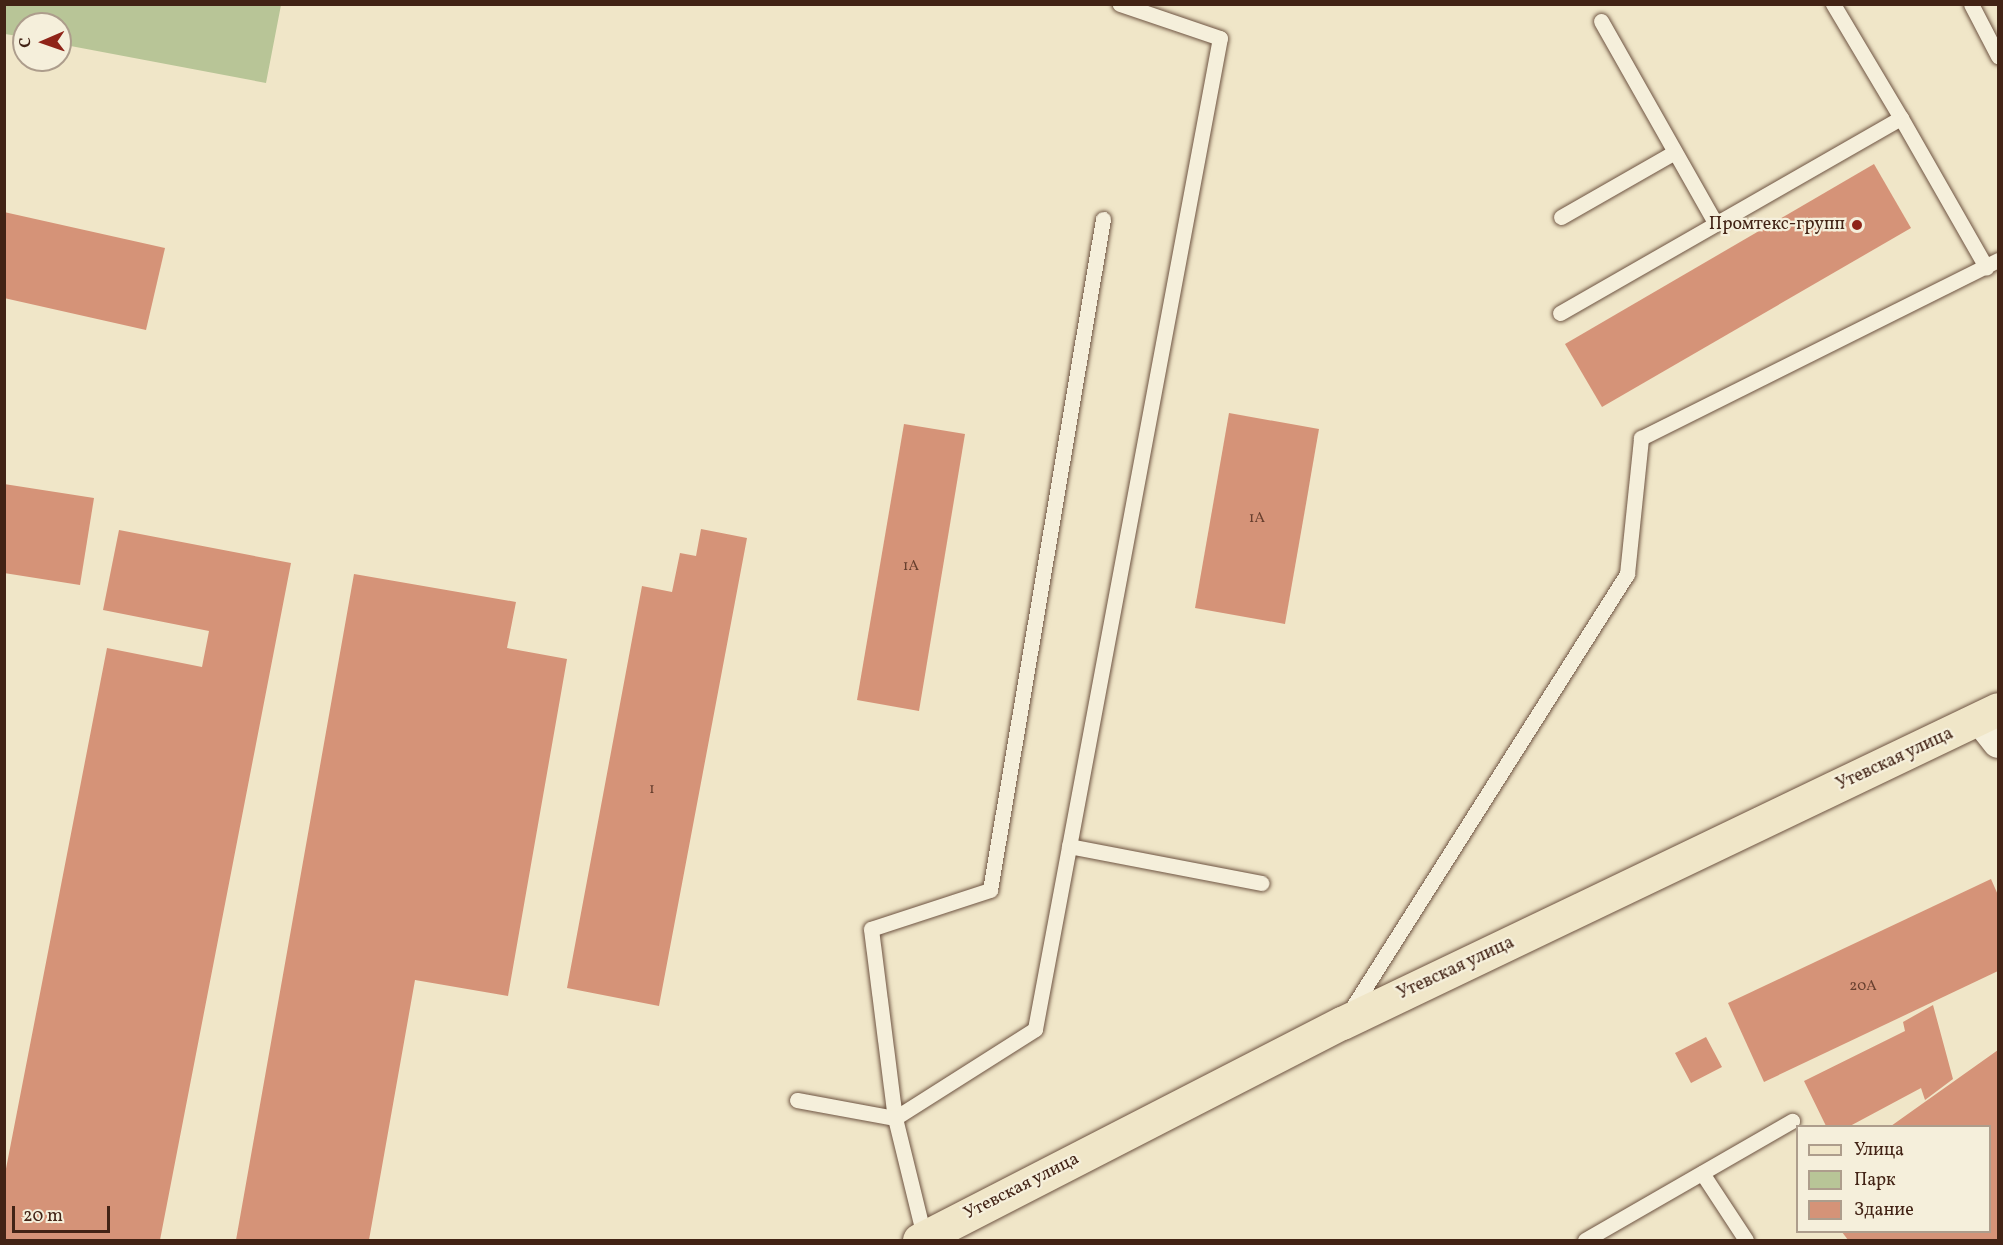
<!DOCTYPE html>
<meta charset="utf-8">
<style>
body{margin:0}
#map{position:relative;width:2003px;height:1245px;overflow:hidden;background:#f0e6c8;font-family:Vollkorn,serif}
div>[style]{position:absolute}
.green>*{inset:0;background:#b8c597}
.building>*{inset:0;background:#d59378}
.roads{filter:drop-shadow(0 0 2px #6e5442) drop-shadow(0 0 2px #6e5442)}
.service>*{height:15px;margin:-7.5px;padding:0 7.5px;transform-origin:7.5px;border-radius:7.5px;background:#f5efdb}
.minor>*{height:30px;margin:-15px;padding:0 15px;transform-origin:15px;border-radius:15px;background:#f5efdb}
.primary>*{height:33px;margin:-16.5px;padding:0 16.5px;transform-origin:16.5px;border-radius:16.5px;background:#f0e6c8}
.dots>*{width:16px;height:16px;translate:-50% -50%;box-sizing:border-box;border:3px solid #f5efdb;border-radius:50%}
span{translate:-50% -50%;white-space:nowrap;text-align:center;line-height:1.15;-webkit-text-stroke:4.5px #f5efdb;paint-order:stroke}
.number-label{font-size:15px;color:#673f2e}
.number-label span{-webkit-text-stroke-width:0}
.poi-label{font-size:18px;color:#422315}
.right{translate:-100% -50%;text-align:right}
.street-label{font-size:18px;color:#422315}
.frame{position:absolute;inset:0;border:6px solid #422315;pointer-events:none}
.legend{position:absolute;left:1796px;top:1125px;width:195px;height:108px;box-sizing:border-box;background:#f5efdb;border:2px solid #ad9d8c;margin:0;padding:8px 10px;list-style:none;font-size:18px;color:#422315}
.legend li{display:flex;align-items:center;gap:12px;height:30px}
.legend b{width:30px;border:2px solid #ad9d8c}
.north{position:absolute;left:12px;top:12px;width:60px;height:60px;box-sizing:border-box;background:#f5efdb;border:2px solid #ad9d8c;border-radius:50%;rotate:268deg;font-size:16px;font-weight:700;line-height:24px;text-align:center;color:#422315}
.north::after{content:'';display:block;margin:auto;width:21px;height:27px;background:#8f2418;clip-path:polygon(50% 0,100% 100%,50% 72%,0 100%)}
.scale{position:absolute;left:12px;top:1206px;width:98px;height:27px;box-sizing:border-box;border:3px solid #422315;border-top:0;padding-left:8px;font-size:18px;line-height:21px;white-space:nowrap;color:#422315;-webkit-text-stroke:4px #f5efdb;paint-order:stroke}
</style>
<div id="map">
<div class="green">
<i style="clip-path:polygon(4px 5px,5px 4px,281px 5px,266px 83px,60px 44px,60px 24px,24px 24px,24px 37px,5px 34px)"></i>
</div>
<div class="building">
<i style="clip-path:polygon(1874px 164px,1911px 228px,1602px 407px,1565px 344px)"></i>
<i style="clip-path:polygon(4px 212px,165px 248px,146px 330px,4px 298px)"></i>
<i style="clip-path:polygon(1229px 413px,1319px 429px,1285px 624px,1195px 608px)"></i>
<i style="clip-path:polygon(904px 424px,965px 434px,919px 711px,857px 700px)"></i>
<i style="clip-path:polygon(4px 484px,94px 498px,80px 585px,4px 573px)"></i>
<i style="clip-path:polygon(701px 529px,747px 538px,659px 1006px,567px 988px,642px 586px,672px 592px,680px 553px,696px 556px)"></i>
<i style="clip-path:polygon(119px 530px,291px 563px,160px 1240px,4px 1240px,4px 1179px,107px 648px,202px 667px,209px 631px,103px 610px)"></i>
<i style="clip-path:polygon(354px 574px,516px 602px,507px 648px,567px 659px,508px 996px,415px 980px,369px 1240px,236px 1240px)"></i>
<i style="clip-path:polygon(1991px 879px,1998px 895px,1998px 971px,1764px 1082px,1728px 1003px)"></i>
<i style="clip-path:polygon(1933px 1005px,1953px 1079px,1925px 1100px,1921px 1088px,1850px 1126px,1826px 1126px,1804px 1081px,1905px 1031px,1903px 1022px)"></i>
<i style="clip-path:polygon(1706px 1037px,1722px 1067px,1691px 1083px,1675px 1053px)"></i>
<i style="clip-path:polygon(1998px 1050px,1998px 1240px,1848px 1240px,1842px 1232px,1990px 1232px,1990px 1126px,1891px 1126px)"></i>
</div>
<div class="roads">
<div class="service">
<i style="left:1833px;top:4px;width:133px;rotate:59.2deg"></i>
<i style="left:1971px;top:4px;width:59px;rotate:62.6deg"></i>
<i style="left:1601px;top:21px;width:233px;rotate:60.5deg"></i>
<i style="left:1561px;top:217px;width:131px;rotate:-29.7deg"></i>
<i style="left:1103px;top:219px;width:680px;rotate:99.56deg"></i>
<i style="left:990px;top:890px;width:125px;rotate:161.9deg"></i>
<i style="left:871px;top:929px;width:191px;rotate:82.8deg"></i>
<i style="left:895px;top:1118px;width:166px;rotate:-32.4deg"></i>
<i style="left:1035px;top:1029px;width:1008px;rotate:-79.43deg"></i>
<i style="left:1220px;top:38px;width:106px;rotate:-161.2deg"></i>
<i style="left:1560px;top:313px;width:393px;rotate:-29.8deg"></i>
<i style="left:1901px;top:118px;width:172px;rotate:60.3deg"></i>
<i style="left:1069px;top:846px;width:196px;rotate:10.9deg"></i>
<i style="left:1349px;top:1013px;width:520px;rotate:-57.66deg"></i>
<i style="left:1627px;top:574px;width:137px;rotate:-84.1deg"></i>
<i style="left:1641px;top:438px;width:399px;rotate:-26.5deg"></i>
<i style="left:797px;top:1100px;width:100px;rotate:10.4deg"></i>
<i style="left:895px;top:1118px;width:126px;rotate:76.2deg"></i>
<i style="left:1702px;top:1173px;width:80px;rotate:56.7deg"></i>
<i style="left:1585px;top:1240px;width:239px;rotate:-29.9deg"></i>
</div>
<div class="minor">
<i style="left:1980px;top:720px;width:29px;rotate:52deg"></i>
</div>
<div class="primary">
<i style="left:919px;top:1240px;width:475px;rotate:-27.2deg"></i>
<i style="left:1342px;top:1023px;width:727px;rotate:-25.58deg"></i>
</div>
</div>
<div class="dots">
<i style="left:1857px;top:225px;background:#8f2418"></i>
</div>
<div class="number-label">
<span style="left:1257px;top:519px">1А</span>
<span style="left:911px;top:567px">1А</span>
<span style="left:652px;top:790px">1</span>
<span style="left:1863px;top:987px">20А</span>
</div>
<div class="poi-label">
<span class="right" style="left:1845px;top:225px">Промтекс-групп</span>
</div>
<div class="street-label">
<span style="left:1895px;top:760px;rotate:-25deg">Утевская улица</span>
<span style="left:1456px;top:969px;rotate:-25deg">Утевская улица</span>
<span style="left:1022px;top:1187px;rotate:-27deg">Утевская улица</span>
</div>
<div class="frame"></div>
<ul class="legend">
<li><b style="height:8px;background:#f0e6c8"></b>Улица</li>
<li><b style="height:16px;background:#b8c597"></b>Парк</li>
<li><b style="height:16px;background:#d59378"></b>Здание</li>
</ul>
<div class="north">С</div>
<div class="scale">20 m</div>
</div>
